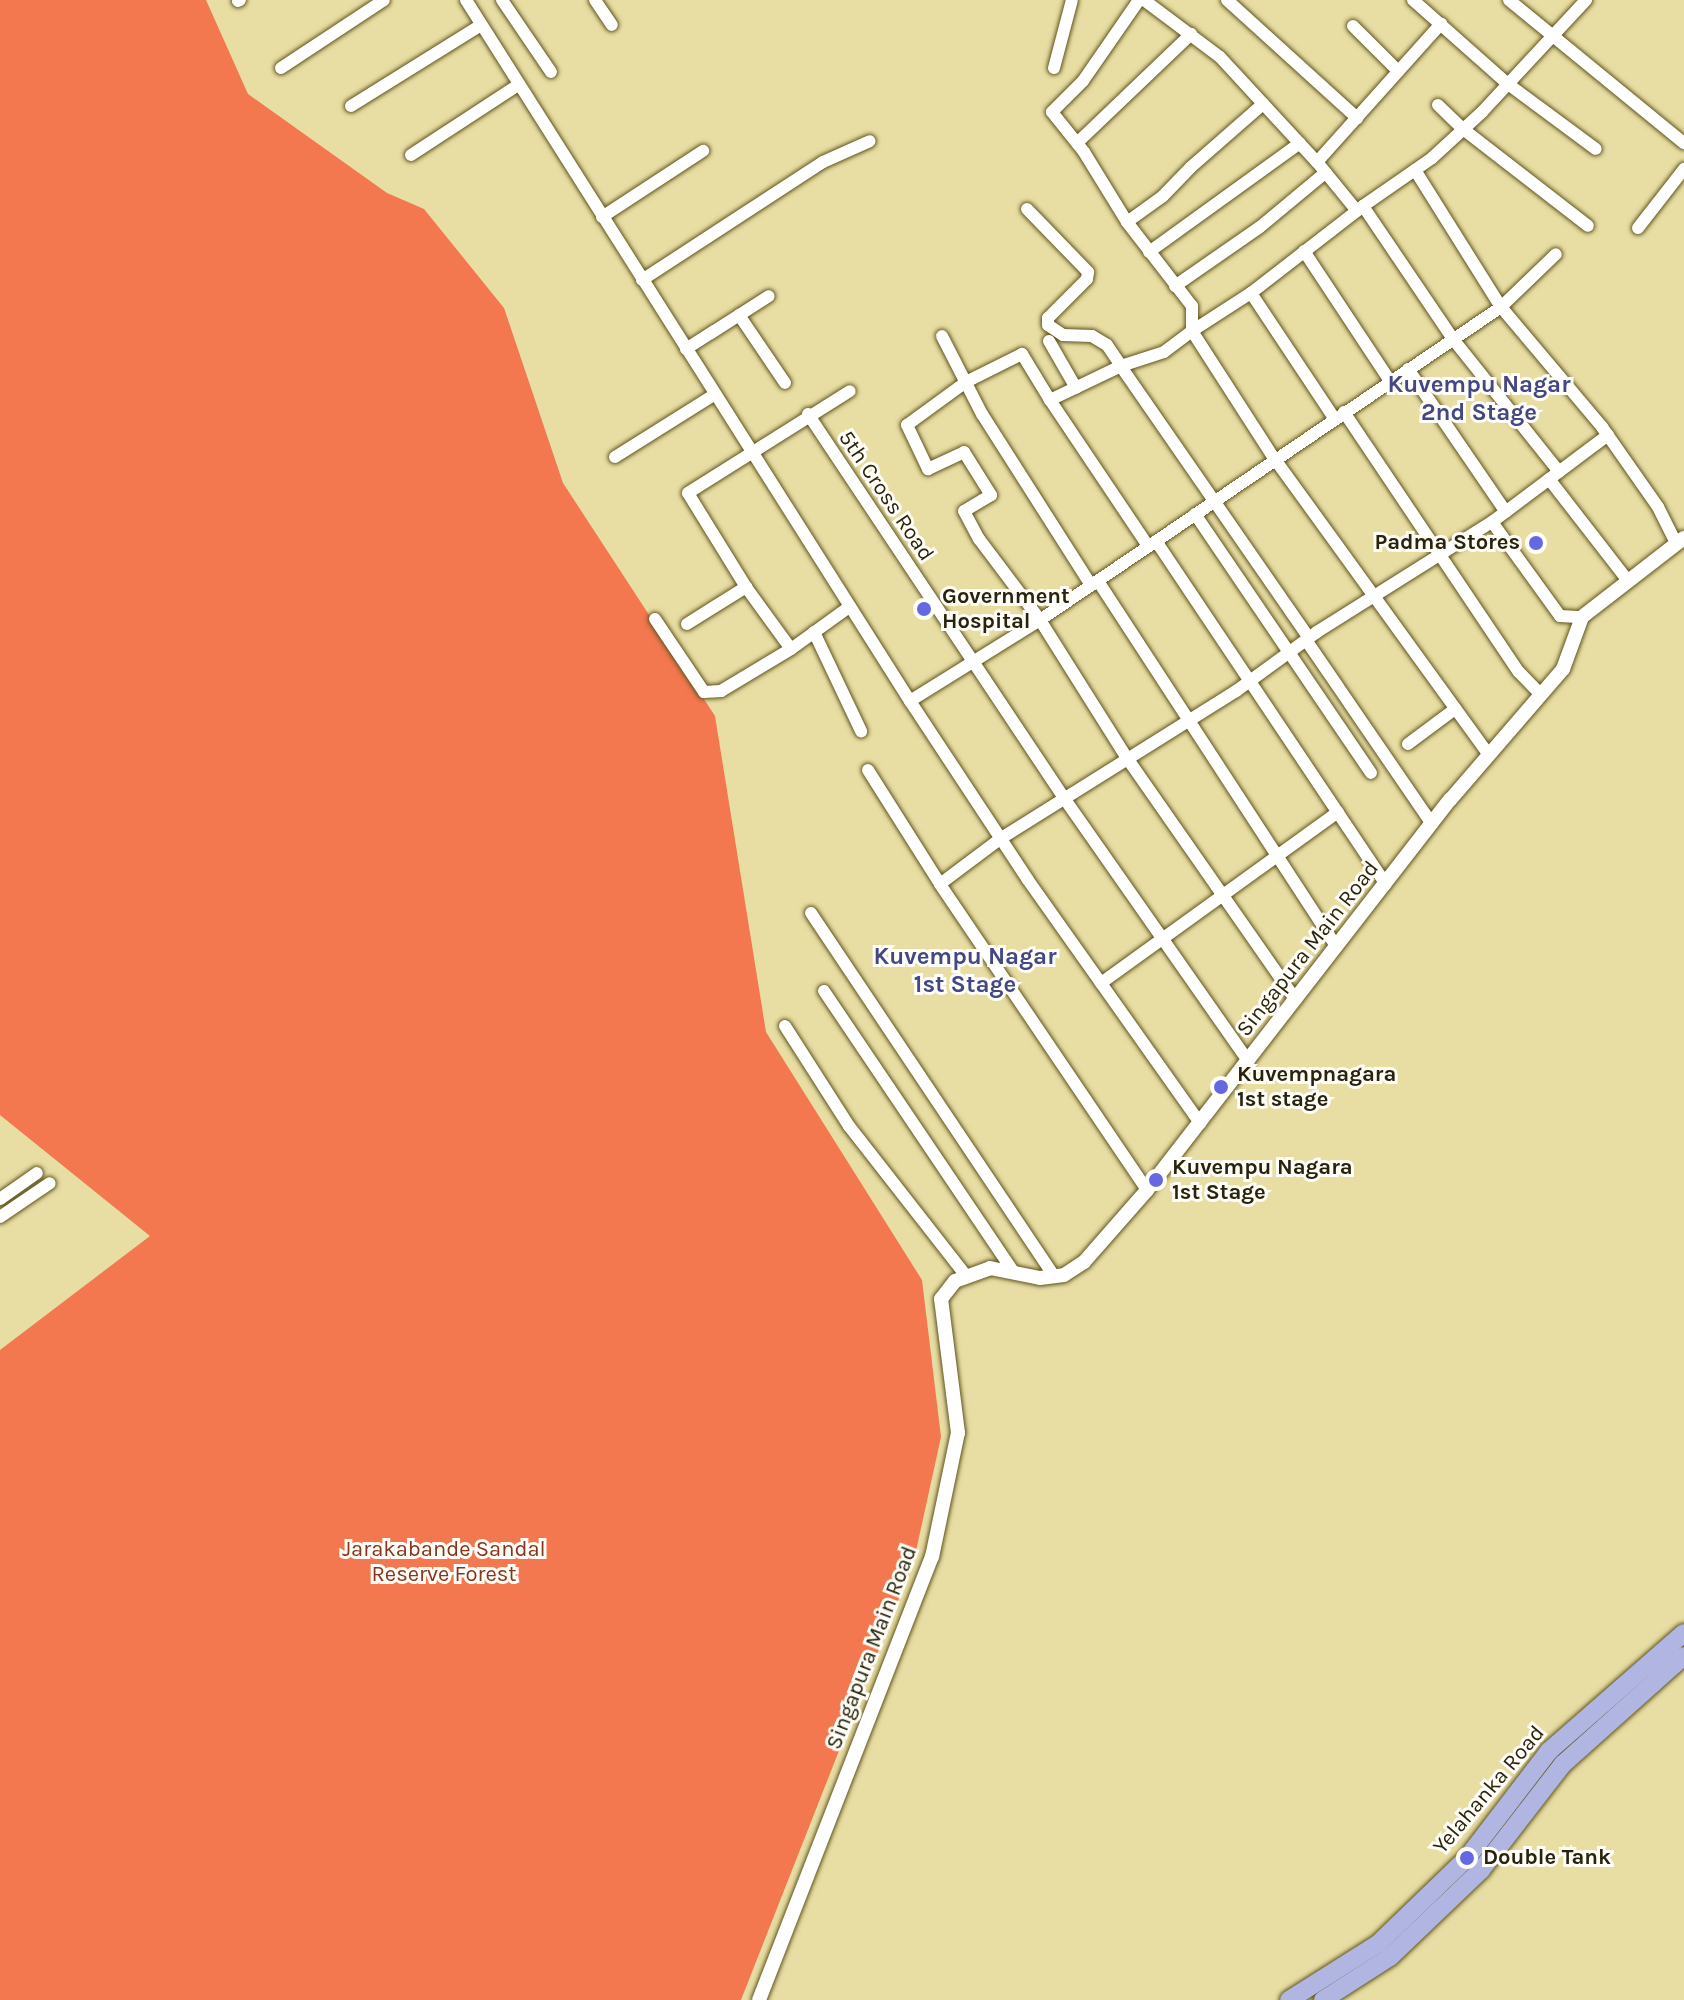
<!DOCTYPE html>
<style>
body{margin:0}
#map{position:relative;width:1684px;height:2000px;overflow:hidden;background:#e8dda3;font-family:Karla,sans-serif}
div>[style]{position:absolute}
.forest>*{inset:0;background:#f3774f}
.roads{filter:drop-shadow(0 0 2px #5f551d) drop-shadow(0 0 2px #5f551d)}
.minor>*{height:12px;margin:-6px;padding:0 6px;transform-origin:6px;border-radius:6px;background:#fff}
.tertiary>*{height:14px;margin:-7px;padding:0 7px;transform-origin:7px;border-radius:7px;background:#fff}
.primary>*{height:18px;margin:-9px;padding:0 9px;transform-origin:9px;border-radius:9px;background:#b0b5e2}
.dots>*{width:22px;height:22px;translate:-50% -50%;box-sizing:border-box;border:4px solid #fefdf7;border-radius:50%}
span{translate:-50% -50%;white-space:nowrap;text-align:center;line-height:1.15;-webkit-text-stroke:6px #fefdf7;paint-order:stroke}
.street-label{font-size:22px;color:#28230c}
.poi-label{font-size:22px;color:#28230c;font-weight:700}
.right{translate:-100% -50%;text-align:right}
.left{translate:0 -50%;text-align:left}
.park-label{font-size:22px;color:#84351b}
.neighbourhood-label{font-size:24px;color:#434784;font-weight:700}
</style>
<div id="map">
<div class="forest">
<i style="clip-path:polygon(0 0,206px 0,248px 94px,387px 193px,424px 209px,504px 308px,563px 483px,715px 716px,766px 1032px,922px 1280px,941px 1437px,914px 1560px,741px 2000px,0 2000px,0 1350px,150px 1236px,0 1115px)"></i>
</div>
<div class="roads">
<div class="minor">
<i style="left:466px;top:0;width:830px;rotate:57.65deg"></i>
<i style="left:910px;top:701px;width:153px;rotate:-31.9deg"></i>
<i style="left:1040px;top:620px;width:557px;rotate:-34.17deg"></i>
<i style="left:1501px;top:307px;width:157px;rotate:49.9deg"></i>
<i style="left:1602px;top:427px;width:98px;rotate:55deg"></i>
<i style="left:1658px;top:507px;width:40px;rotate:63.4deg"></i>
<i style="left:502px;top:0;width:87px;rotate:55.8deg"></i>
<i style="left:595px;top:0;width:30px;rotate:56deg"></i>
<i style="left:1139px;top:0;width:98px;rotate:124.7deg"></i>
<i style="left:1083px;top:81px;width:44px;rotate:135deg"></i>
<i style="left:1052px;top:112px;width:51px;rotate:51.3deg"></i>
<i style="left:1084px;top:152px;width:82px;rotate:58.4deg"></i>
<i style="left:1127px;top:222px;width:106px;rotate:52.3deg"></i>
<i style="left:1192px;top:306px;width:25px;rotate:90deg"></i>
<i style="left:1192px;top:331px;width:70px;rotate:-32.8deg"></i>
<i style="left:1251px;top:293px;width:142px;rotate:-37.8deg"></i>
<i style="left:1363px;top:206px;width:84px;rotate:-34.8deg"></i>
<i style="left:1432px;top:158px;width:68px;rotate:-42.6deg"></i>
<i style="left:1482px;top:112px;width:153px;rotate:-47.1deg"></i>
<i style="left:1144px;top:0;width:95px;rotate:36.9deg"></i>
<i style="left:1220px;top:57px;width:143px;rotate:47.3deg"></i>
<i style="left:1317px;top:162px;width:63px;rotate:50.8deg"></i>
<i style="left:1227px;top:0;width:176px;rotate:42.2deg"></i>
<i style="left:1413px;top:0;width:127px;rotate:41.5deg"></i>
<i style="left:1508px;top:84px;width:109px;rotate:36.5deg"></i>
<i style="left:1509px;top:0;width:226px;rotate:39.3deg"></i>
<i style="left:238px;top:1px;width:2px;rotate:-27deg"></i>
<i style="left:1353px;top:26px;width:62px;rotate:45deg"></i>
<i style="left:281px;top:68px;width:123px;rotate:-33.4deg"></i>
<i style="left:1054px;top:68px;width:70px;rotate:-75.2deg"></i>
<i style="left:1438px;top:105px;width:35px;rotate:44deg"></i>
<i style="left:1463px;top:129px;width:158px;rotate:37.8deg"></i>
<i style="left:351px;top:106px;width:153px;rotate:-31.9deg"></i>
<i style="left:1077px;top:143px;width:158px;rotate:-43.7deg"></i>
<i style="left:411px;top:155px;width:128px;rotate:-33.2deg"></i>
<i style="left:1317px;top:162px;width:186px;rotate:-48.1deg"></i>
<i style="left:1415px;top:170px;width:162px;rotate:57.9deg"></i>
<i style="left:1501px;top:307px;width:76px;rotate:-43.9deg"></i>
<i style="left:1363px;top:206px;width:161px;rotate:55.9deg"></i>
<i style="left:1453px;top:339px;width:170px;rotate:51.4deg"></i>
<i style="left:1027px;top:209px;width:88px;rotate:45.9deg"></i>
<i style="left:1088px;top:272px;width:7px;rotate:98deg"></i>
<i style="left:1087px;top:279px;width:55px;rotate:135deg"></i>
<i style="left:1048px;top:318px;width:7px;rotate:90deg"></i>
<i style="left:1048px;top:325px;width:18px;rotate:34deg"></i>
<i style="left:1063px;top:335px;width:29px;rotate:2deg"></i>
<i style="left:1092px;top:336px;width:17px;rotate:31deg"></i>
<i style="left:1107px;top:345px;width:25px;rotate:56deg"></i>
<i style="left:1121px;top:366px;width:79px;rotate:154.4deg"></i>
<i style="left:1050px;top:400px;width:176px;rotate:56.1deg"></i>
<i style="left:602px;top:217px;width:121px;rotate:-33.2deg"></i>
<i style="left:1127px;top:222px;width:44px;rotate:-35.8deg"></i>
<i style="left:1163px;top:196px;width:40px;rotate:-46deg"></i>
<i style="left:1191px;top:167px;width:96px;rotate:-41.2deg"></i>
<i style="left:1638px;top:228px;width:75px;rotate:-52.1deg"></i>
<i style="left:1304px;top:251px;width:156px;rotate:56.5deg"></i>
<i style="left:1149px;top:252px;width:186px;rotate:-35.8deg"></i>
<i style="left:642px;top:280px;width:216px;rotate:-33.1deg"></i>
<i style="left:823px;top:162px;width:51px;rotate:-24.1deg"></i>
<i style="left:1175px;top:286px;width:103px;rotate:-34.8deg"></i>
<i style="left:1260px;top:227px;width:85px;rotate:-39.7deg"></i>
<i style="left:1251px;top:293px;width:150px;rotate:56.4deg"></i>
<i style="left:739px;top:315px;width:82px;rotate:55.9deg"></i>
<i style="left:942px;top:336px;width:88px;rotate:62.9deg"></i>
<i style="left:982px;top:414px;width:203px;rotate:57.5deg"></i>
<i style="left:1049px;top:341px;width:54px;rotate:60.1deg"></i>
<i style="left:686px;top:349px;width:98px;rotate:-32.6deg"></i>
<i style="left:1408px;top:369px;width:173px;rotate:55.6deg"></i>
<i style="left:1050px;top:400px;width:54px;rotate:-121.3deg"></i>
<i style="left:1022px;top:354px;width:63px;rotate:153.4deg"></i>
<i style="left:966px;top:382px;width:73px;rotate:143.9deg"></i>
<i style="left:907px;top:425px;width:49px;rotate:64.5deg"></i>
<i style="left:928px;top:469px;width:40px;rotate:-25deg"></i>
<i style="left:964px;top:452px;width:51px;rotate:57.9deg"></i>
<i style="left:991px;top:495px;width:31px;rotate:149deg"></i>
<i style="left:964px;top:511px;width:32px;rotate:62deg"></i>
<i style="left:979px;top:539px;width:101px;rotate:53deg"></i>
<i style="left:1040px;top:620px;width:163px;rotate:57.8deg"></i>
<i style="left:1127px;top:758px;width:295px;rotate:55.1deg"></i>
<i style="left:1344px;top:412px;width:313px;rotate:56.1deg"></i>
<i style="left:1519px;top:672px;width:32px;rotate:46deg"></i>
<i style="left:808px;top:414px;width:462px;rotate:56.3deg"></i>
<i style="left:1064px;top:798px;width:322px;rotate:55deg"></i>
<i style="left:615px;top:457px;width:117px;rotate:-32.1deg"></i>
<i style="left:1549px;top:479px;width:129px;rotate:52.2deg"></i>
<i style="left:1195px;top:514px;width:313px;rotate:55.8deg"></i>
<i style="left:1492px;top:522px;width:116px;rotate:54.1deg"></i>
<i style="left:1560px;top:616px;width:22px;rotate:3deg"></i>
<i style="left:1156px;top:541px;width:413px;rotate:56.2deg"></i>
<i style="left:1098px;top:581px;width:437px;rotate:56.9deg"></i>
<i style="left:655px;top:619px;width:88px;rotate:56.1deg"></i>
<i style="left:704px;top:692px;width:17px;rotate:-3deg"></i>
<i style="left:721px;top:691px;width:82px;rotate:-31deg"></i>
<i style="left:791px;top:649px;width:77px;rotate:-126deg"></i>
<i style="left:687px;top:624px;width:70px;rotate:-32.1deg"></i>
<i style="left:746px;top:587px;width:110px;rotate:-121.7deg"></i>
<i style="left:688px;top:493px;width:191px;rotate:-32.2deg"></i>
<i style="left:814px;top:632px;width:110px;rotate:64.6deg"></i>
<i style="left:1309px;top:638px;width:331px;rotate:-124.7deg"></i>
<i style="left:1121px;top:366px;width:45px;rotate:-18deg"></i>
<i style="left:1164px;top:352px;width:35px;rotate:-37deg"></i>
<i style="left:1192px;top:331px;width:151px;rotate:57.2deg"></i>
<i style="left:1274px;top:458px;width:367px;rotate:54.1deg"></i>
<i style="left:1306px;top:640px;width:223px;rotate:55.6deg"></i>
<i style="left:791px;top:649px;width:72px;rotate:-35.9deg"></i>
<i style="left:910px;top:701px;width:214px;rotate:56.6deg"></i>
<i style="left:1028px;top:880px;width:298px;rotate:54.7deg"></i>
<i style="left:1408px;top:744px;width:59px;rotate:-36.7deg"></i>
<i style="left:868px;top:770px;width:135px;rotate:57.7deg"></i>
<i style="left:811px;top:913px;width:437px;rotate:56.2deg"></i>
<i style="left:1101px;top:983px;width:292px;rotate:-35.8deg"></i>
<i style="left:824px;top:991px;width:340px;rotate:56deg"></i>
<i style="left:785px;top:1026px;width:119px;rotate:57.4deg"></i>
<i style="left:849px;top:1126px;width:192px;rotate:52deg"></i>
<i style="left:1147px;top:1190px;width:369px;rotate:-124.1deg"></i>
<i style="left:940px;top:884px;width:75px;rotate:-36.9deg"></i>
<i style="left:1000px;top:839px;width:279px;rotate:-32.1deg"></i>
<i style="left:1236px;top:691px;width:100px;rotate:-36.1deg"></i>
<i style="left:1317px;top:632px;width:207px;rotate:-32.2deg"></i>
<i style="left:1492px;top:522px;width:145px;rotate:-36.9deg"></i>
<i style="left:0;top:1199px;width:45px;rotate:-35.1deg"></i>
<i style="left:0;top:1217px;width:60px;rotate:-34.2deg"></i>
</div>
<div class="tertiary">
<i style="left:759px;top:2000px;width:476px;rotate:-68.7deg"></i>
<i style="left:932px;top:1557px;width:127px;rotate:-78.2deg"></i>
<i style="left:958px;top:1433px;width:135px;rotate:-97.2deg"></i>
<i style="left:941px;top:1299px;width:23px;rotate:-52deg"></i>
<i style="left:955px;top:1281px;width:37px;rotate:-20deg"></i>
<i style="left:990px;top:1268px;width:51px;rotate:11.3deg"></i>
<i style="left:1040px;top:1278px;width:24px;rotate:-7deg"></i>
<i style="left:1064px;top:1275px;width:24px;rotate:-33deg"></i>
<i style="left:1084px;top:1262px;width:96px;rotate:-48.8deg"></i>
<i style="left:1147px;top:1190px;width:494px;rotate:-52.2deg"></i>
<i style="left:1450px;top:800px;width:173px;rotate:-49.2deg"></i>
<i style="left:1563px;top:669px;width:55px;rotate:-69.9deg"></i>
<i style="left:1582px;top:617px;width:129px;rotate:-37.8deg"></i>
</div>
<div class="primary">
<i style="left:1289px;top:2000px;width:107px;rotate:-32.3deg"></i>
<i style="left:1379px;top:1943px;width:122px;rotate:-44deg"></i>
<i style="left:1467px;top:1858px;width:135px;rotate:-52.5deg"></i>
<i style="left:1549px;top:1751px;width:179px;rotate:-41.2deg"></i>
<i style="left:1323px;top:2000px;width:80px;rotate:-32.7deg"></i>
<i style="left:1390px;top:1957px;width:126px;rotate:-43.7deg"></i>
<i style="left:1481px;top:1870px;width:134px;rotate:-52.3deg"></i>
<i style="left:1563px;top:1764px;width:162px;rotate:-41.8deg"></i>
</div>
</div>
<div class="dots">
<i style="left:1536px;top:543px;background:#6668e1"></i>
<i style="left:924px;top:609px;background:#6668e1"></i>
<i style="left:1221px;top:1087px;background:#6668e1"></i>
<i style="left:1156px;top:1180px;background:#6668e1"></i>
<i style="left:1467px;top:1858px;background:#6668e1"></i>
</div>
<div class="street-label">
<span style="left:886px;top:496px;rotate:56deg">5th Cross Road</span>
<span style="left:1308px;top:949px;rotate:-52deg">Singapura Main Road</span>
<span style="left:872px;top:1648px;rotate:-69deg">Singapura Main Road</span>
<span style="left:1489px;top:1790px;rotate:-50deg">Yelahanka Road</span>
</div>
<div class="poi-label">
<span class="right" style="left:1520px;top:543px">Padma Stores</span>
<span class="left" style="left:942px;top:609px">Government<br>Hospital</span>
<span class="left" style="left:1237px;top:1087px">Kuvempnagara<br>1st stage</span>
<span class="left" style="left:1172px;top:1180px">Kuvempu Nagara<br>1st Stage</span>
<span class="left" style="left:1483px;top:1858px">Double Tank</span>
</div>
<div class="park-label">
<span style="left:444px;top:1562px">Jarakabande Sandal<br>Reserve Forest</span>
</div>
<div class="neighbourhood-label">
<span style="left:1479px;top:399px">Kuvempu Nagar<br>2nd Stage</span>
<span style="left:965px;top:971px">Kuvempu Nagar<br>1st Stage</span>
</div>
</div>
